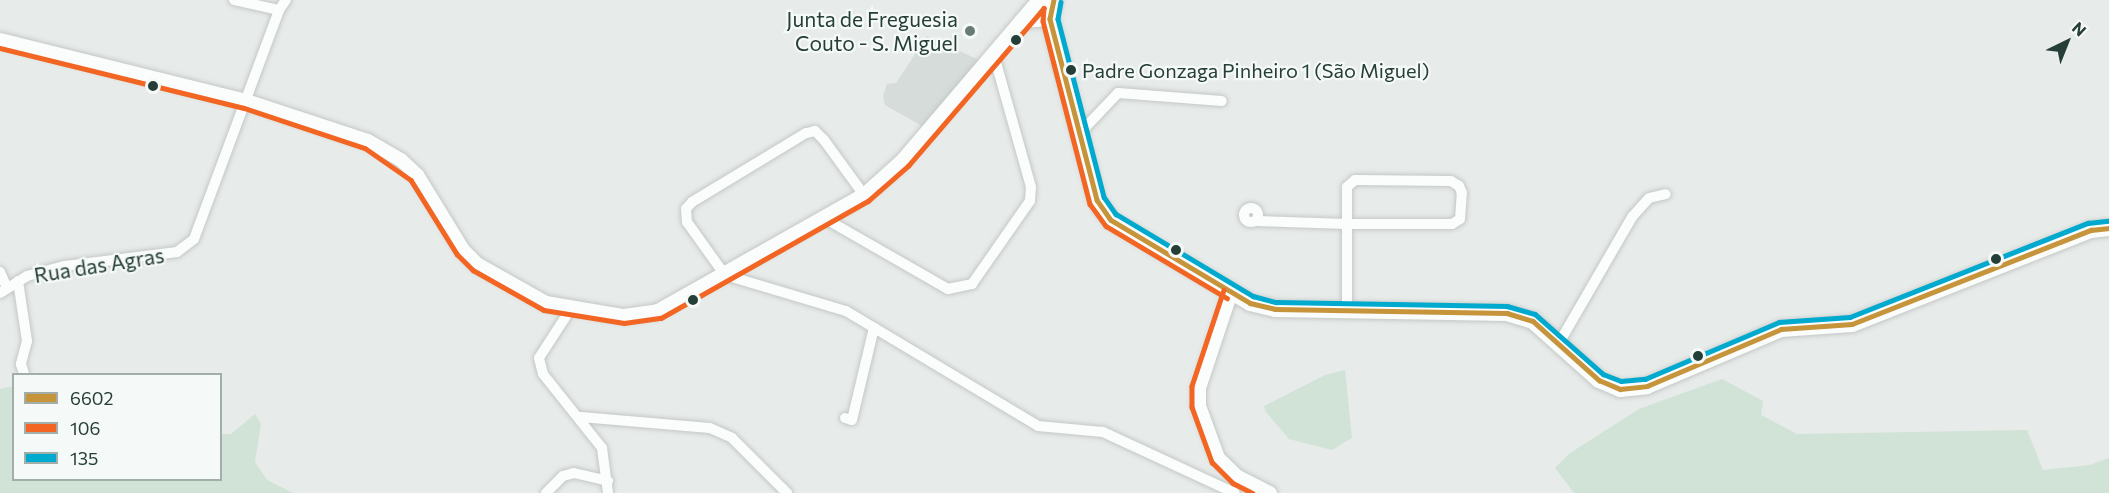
<!DOCTYPE html>
<meta charset="utf-8">
<style>
body{margin:0}
#map{position:relative;width:2109px;height:493px;overflow:hidden;background:#e7ebe9;font-family:Commissioner,sans-serif}
div>[style]{position:absolute}
.built>*{inset:0;background:#d5dcd9}
.green>*{inset:0;background:#d1e3d6}
.roads{filter:drop-shadow(0 0 2px #c4c8c6) drop-shadow(0 0 2px #c4c8c6)}
.minor>*{height:10px;margin:-5px;padding:0 5px;transform-origin:5px;border-radius:5px;background:#fbfcfc}
.minor>.ring{margin:-5px;padding:0;box-sizing:content-box;background:none;border:10px solid #fbfcfc;border-radius:50%}
.tertiary>*{height:14px;margin:-7px;padding:0 7px;transform-origin:7px;border-radius:7px;background:#fbfcfc}
.secondary>*{height:16px;margin:-8px;padding:0 8px;transform-origin:8px;border-radius:8px;background:#fbfcfc}
.bus-1>*{height:4.5px;margin:-2.25px;padding:0 2.25px;transform-origin:2.25px;border-radius:2.25px;background:#c6943a}
.bus-2>*{height:4.5px;margin:-2.25px;padding:0 2.25px;transform-origin:2.25px;border-radius:2.25px;background:#f26522}
.bus-3>*{height:4.5px;margin:-2.25px;padding:0 2.25px;transform-origin:2.25px;border-radius:2.25px;background:#00a9ce}
.dots>*{width:16px;height:16px;translate:-50% -50%;box-sizing:border-box;border:3px solid #f5f9f7;border-radius:50%}
span{translate:-50% -50%;white-space:nowrap;text-align:center;line-height:1.15;-webkit-text-stroke:4.5px #f5f9f7;paint-order:stroke}
.bus-label{font-size:20px;color:#253e37}
.left{translate:0 -50%;text-align:left}
.poi-label{font-size:21px;color:#253e37}
.right{translate:-100% -50%;text-align:right}
.street-label{font-size:21px;color:#253e37}
.legend{position:absolute;left:12px;top:373px;width:210px;height:108px;box-sizing:border-box;background:#f5f9f7;border:2px solid #a2aeaa;margin:0;padding:8px 10px;list-style:none;font-size:18px;color:#253e37}
.legend li{display:flex;align-items:center;gap:12px;height:30px}
.legend b{width:30px;border:2px solid #a2aeaa}
.north{position:absolute;left:2037px;top:12px;width:60px;height:60px;-webkit-text-stroke:4px #f5f9f7;paint-order:stroke;rotate:43deg;font-size:16px;font-weight:700;line-height:24px;text-align:center;color:#253e37}
.north::after{content:'';display:block;margin:auto;width:21px;height:27px;background:#253e37;clip-path:polygon(50% 0,100% 100%,50% 72%,0 100%)}
</style>
<div id="map">
<div class="built">
<i style="clip-path:polygon(927px 36px,979px 60px,922px 126px,885px 105px,883px 96px,887px 84px,896px 83px)"></i>
</div>
<div class="green">
<i style="clip-path:polygon(1345px 370px,1352px 438px,1332px 450px,1289px 439px,1266px 412px,1264px 406px,1325px 375px)"></i>
<i style="clip-path:polygon(1722px 379px,1763px 401px,1761px 415px,1797px 434px,2027px 430px,2043px 470px,2090px 465px,2109px 458px,2109px 493px,1574px 493px,1555px 468px,1570px 453px,1639px 409px)"></i>
<i style="clip-path:polygon(13px 386px,14px 480px,220px 480px,221px 434px,231px 434px,255px 414px,261px 424px,255px 462px,267px 480px,293px 493px,0 493px,0 389px)"></i>
</div>
<div class="roads">
<div class="minor">
<i style="left:234px;top:0;width:46px;rotate:12.5deg"></i>
<i style="left:1080px;top:133px;width:55px;rotate:-46.5deg"></i>
<i style="left:1118px;top:93px;width:104px;rotate:4.4deg"></i>
<i style="left:864px;top:195px;width:68px;rotate:-126deg"></i>
<i style="left:824px;top:140px;width:13px;rotate:-135deg"></i>
<i style="left:815px;top:131px;width:9px;rotate:167deg"></i>
<i style="left:806px;top:133px;width:133px;rotate:148.8deg"></i>
<i style="left:692px;top:202px;width:9px;rotate:131deg"></i>
<i style="left:686px;top:209px;width:13px;rotate:86deg"></i>
<i style="left:687px;top:222px;width:65px;rotate:54.4deg"></i>
<i style="left:725px;top:275px;width:126px;rotate:16.6deg"></i>
<i style="left:846px;top:311px;width:224px;rotate:30.9deg"></i>
<i style="left:1038px;top:426px;width:65px;rotate:5.3deg"></i>
<i style="left:1103px;top:432px;width:145px;rotate:24.8deg"></i>
<i class="ring" style="left:1244px;top:208px;width:4px;height:4px"></i>
<i style="left:824px;top:218px;width:143px;rotate:29.8deg"></i>
<i style="left:948px;top:289px;width:25px;rotate:-12deg"></i>
<i style="left:972px;top:284px;width:101px;rotate:-55.1deg"></i>
<i style="left:1030px;top:201px;width:14px;rotate:-86deg"></i>
<i style="left:1031px;top:187px;width:137px;rotate:-105.7deg"></i>
<i style="left:1256px;top:221px;width:91px;rotate:1.9deg"></i>
<i style="left:1347px;top:224px;width:105px"></i>
<i style="left:1452px;top:224px;width:9px;rotate:-32deg"></i>
<i style="left:1460px;top:219px;width:26px;rotate:-86deg"></i>
<i style="left:1462px;top:193px;width:8px;rotate:-113deg"></i>
<i style="left:1459px;top:186px;width:9px;rotate:-148deg"></i>
<i style="left:1451px;top:181px;width:96px;rotate:-179.4deg"></i>
<i style="left:1355px;top:180px;width:11px;rotate:139deg"></i>
<i style="left:1347px;top:187px;width:124px;rotate:90deg"></i>
<i style="left:0;top:272px;width:17px;rotate:66deg"></i>
<i style="left:18px;top:281px;width:61px;rotate:81.5deg"></i>
<i style="left:27px;top:341px;width:24px;rotate:105deg"></i>
<i style="left:21px;top:364px;width:10px;rotate:73deg"></i>
<i style="left:0;top:293px;width:32px;rotate:-32deg"></i>
<i style="left:27px;top:276px;width:39px;rotate:-15deg"></i>
<i style="left:65px;top:266px;width:113px;rotate:-7.1deg"></i>
<i style="left:177px;top:252px;width:21px;rotate:-37deg"></i>
<i style="left:194px;top:239px;width:244px;rotate:-69.6deg"></i>
<i style="left:279px;top:10px;width:12px;rotate:-55deg"></i>
<i style="left:570px;top:310px;width:57px;rotate:122.9deg"></i>
<i style="left:539px;top:358px;width:16px;rotate:76deg"></i>
<i style="left:543px;top:374px;width:95px;rotate:51.4deg"></i>
<i style="left:602px;top:448px;width:45px;rotate:82.4deg"></i>
<i style="left:1559px;top:343px;width:146px;rotate:-59.9deg"></i>
<i style="left:1632px;top:217px;width:25px;rotate:-48deg"></i>
<i style="left:1649px;top:198px;width:17px;rotate:-13deg"></i>
<i style="left:581px;top:417px;width:129px;rotate:4.9deg"></i>
<i style="left:710px;top:428px;width:24px;rotate:24deg"></i>
<i style="left:732px;top:438px;width:78px;rotate:45deg"></i>
<i style="left:845px;top:418px;width:7px;rotate:16deg"></i>
<i style="left:852px;top:420px;width:95px;rotate:-76.6deg"></i>
<i style="left:546px;top:493px;width:24px;rotate:-45deg"></i>
<i style="left:563px;top:476px;width:11px;rotate:-15deg"></i>
<i style="left:574px;top:473px;width:35px;rotate:13deg"></i>
</div>
<div class="tertiary">
<i style="left:1021px;top:21px;width:29px;rotate:-4deg"></i>
<i style="left:0;top:40px;width:253px;rotate:13.9deg"></i>
<i style="left:246px;top:101px;width:128px;rotate:18.2deg"></i>
<i style="left:368px;top:141px;width:38px;rotate:30deg"></i>
<i style="left:401px;top:160px;width:22px;rotate:43deg"></i>
<i style="left:417px;top:175px;width:88px;rotate:58.5deg"></i>
<i style="left:463px;top:250px;width:20px;rotate:45deg"></i>
<i style="left:477px;top:264px;width:79px;rotate:29.5deg"></i>
<i style="left:546px;top:303px;width:79px;rotate:9.5deg"></i>
<i style="left:624px;top:316px;width:34px;rotate:-8deg"></i>
<i style="left:658px;top:311px;width:236px;rotate:-29.4deg"></i>
<i style="left:864px;top:195px;width:51px;rotate:-41.8deg"></i>
<i style="left:902px;top:161px;width:210px;rotate:-49.6deg"></i>
<i style="left:1038px;top:1px;width:15px"></i>
<i style="left:1231px;top:292px;width:101px;rotate:108.4deg"></i>
<i style="left:1199px;top:388px;width:18px;rotate:90deg"></i>
<i style="left:1199px;top:406px;width:55px;rotate:69.9deg"></i>
<i style="left:1218px;top:458px;width:28px;rotate:44deg"></i>
<i style="left:1238px;top:477px;width:36px;rotate:27deg"></i>
</div>
<div class="secondary">
<i style="left:1054px;top:0;width:19px;rotate:102deg"></i>
<i style="left:1050px;top:19px;width:187px;rotate:75.4deg"></i>
<i style="left:1097px;top:200px;width:24px;rotate:55deg"></i>
<i style="left:1111px;top:220px;width:162px;rotate:30.8deg"></i>
<i style="left:1250px;top:303px;width:26px;rotate:13deg"></i>
<i style="left:1275px;top:309px;width:232px;rotate:1deg"></i>
<i style="left:1507px;top:313px;width:27px;rotate:17deg"></i>
<i style="left:1533px;top:321px;width:89px;rotate:41.8deg"></i>
<i style="left:1599px;top:380px;width:23px;rotate:23deg"></i>
<i style="left:1620px;top:389px;width:27px;rotate:-6deg"></i>
<i style="left:1647px;top:386px;width:146px;rotate:-23deg"></i>
<i style="left:1781px;top:329px;width:71px;rotate:-4deg"></i>
<i style="left:1852px;top:324px;width:257px;rotate:-21.5deg"></i>
<i style="left:2091px;top:230px;width:18px;rotate:-6deg"></i>
</div>
</div>
<div class="bus-1">
<i style="left:1054px;top:0;width:19px;rotate:102deg"></i>
<i style="left:1050px;top:19px;width:187px;rotate:75.4deg"></i>
<i style="left:1097px;top:200px;width:24px;rotate:55deg"></i>
<i style="left:1111px;top:220px;width:162px;rotate:30.8deg"></i>
<i style="left:1250px;top:303px;width:26px;rotate:13deg"></i>
<i style="left:1275px;top:309px;width:232px;rotate:1deg"></i>
<i style="left:1507px;top:313px;width:27px;rotate:17deg"></i>
<i style="left:1533px;top:321px;width:89px;rotate:41.8deg"></i>
<i style="left:1599px;top:380px;width:23px;rotate:23deg"></i>
<i style="left:1620px;top:389px;width:27px;rotate:-6deg"></i>
<i style="left:1647px;top:386px;width:146px;rotate:-23deg"></i>
<i style="left:1781px;top:329px;width:71px;rotate:-4deg"></i>
<i style="left:1852px;top:324px;width:257px;rotate:-21.5deg"></i>
<i style="left:2091px;top:230px;width:18px;rotate:-6deg"></i>
</div>
<div class="bus-2">
<i style="left:0;top:48px;width:251px;rotate:13.8deg"></i>
<i style="left:244px;top:108px;width:127px;rotate:18.3deg"></i>
<i style="left:365px;top:148px;width:56px;rotate:34.8deg"></i>
<i style="left:411px;top:180px;width:87px;rotate:58.1deg"></i>
<i style="left:457px;top:254px;width:23px;rotate:45deg"></i>
<i style="left:473px;top:270px;width:81px;rotate:29.4deg"></i>
<i style="left:544px;top:310px;width:81px;rotate:9.2deg"></i>
<i style="left:624px;top:323px;width:37px;rotate:-8deg"></i>
<i style="left:661px;top:318px;width:238px;rotate:-29.5deg"></i>
<i style="left:868px;top:201px;width:53px;rotate:-41.2deg"></i>
<i style="left:908px;top:166px;width:208px;rotate:-49.3deg"></i>
<i style="left:1044px;top:8px;width:13px;rotate:94deg"></i>
<i style="left:1043px;top:21px;width:189px;rotate:75.6deg"></i>
<i style="left:1090px;top:204px;width:27px;rotate:54deg"></i>
<i style="left:1106px;top:226px;width:141px;rotate:30.8deg"></i>
<i style="left:1224px;top:290px;width:101px;rotate:108.4deg"></i>
<i style="left:1192px;top:386px;width:21px;rotate:90deg"></i>
<i style="left:1192px;top:407px;width:59px;rotate:70deg"></i>
<i style="left:1212px;top:462px;width:30px;rotate:45deg"></i>
<i style="left:1233px;top:483px;width:22px;rotate:27deg"></i>
</div>
<div class="bus-3">
<i style="left:1061px;top:2px;width:17px;rotate:100deg"></i>
<i style="left:1058px;top:19px;width:184px;rotate:75.5deg"></i>
<i style="left:1104px;top:197px;width:21px;rotate:55deg"></i>
<i style="left:1116px;top:214px;width:160px;rotate:30.9deg"></i>
<i style="left:1253px;top:296px;width:24px;rotate:15deg"></i>
<i style="left:1276px;top:302px;width:231px;rotate:1deg"></i>
<i style="left:1507px;top:306px;width:29px;rotate:16deg"></i>
<i style="left:1535px;top:314px;width:91px;rotate:41.4deg"></i>
<i style="left:1603px;top:374px;width:19px;rotate:21deg"></i>
<i style="left:1621px;top:381px;width:24px;rotate:-5deg"></i>
<i style="left:1645px;top:379px;width:146px;rotate:-23deg"></i>
<i style="left:1779px;top:322px;width:71px;rotate:-4deg"></i>
<i style="left:1850px;top:317px;width:256px;rotate:-21.6deg"></i>
<i style="left:2088px;top:223px;width:20px;rotate:-6deg"></i>
</div>
<div class="dots">
<i style="left:970px;top:31px;background:#697b75"></i>
<i style="left:1016px;top:40px;background:#253e37"></i>
<i style="left:1071px;top:70px;background:#253e37"></i>
<i style="left:153px;top:86px;background:#253e37"></i>
<i style="left:1176px;top:250px;background:#253e37"></i>
<i style="left:1996px;top:259px;background:#253e37"></i>
<i style="left:693px;top:300px;background:#253e37"></i>
<i style="left:1698px;top:356px;background:#253e37"></i>
</div>
<div class="bus-label">
<span class="left" style="left:1082px;top:70px">Padre Gonzaga Pinheiro 1 (São Miguel)</span>
</div>
<div class="poi-label">
<span class="right" style="left:958px;top:31px">Junta de Freguesia<br>Couto - S. Miguel</span>
</div>
<div class="street-label">
<span style="left:99px;top:265px;rotate:-9deg">Rua das Agras</span>
</div>
<ul class="legend">
<li><b style="height:8px;background:#c6943a"></b>6602</li>
<li><b style="height:8px;background:#f26522"></b>106</li>
<li><b style="height:8px;background:#00a9ce"></b>135</li>
</ul>
<div class="north">N</div>
</div>
